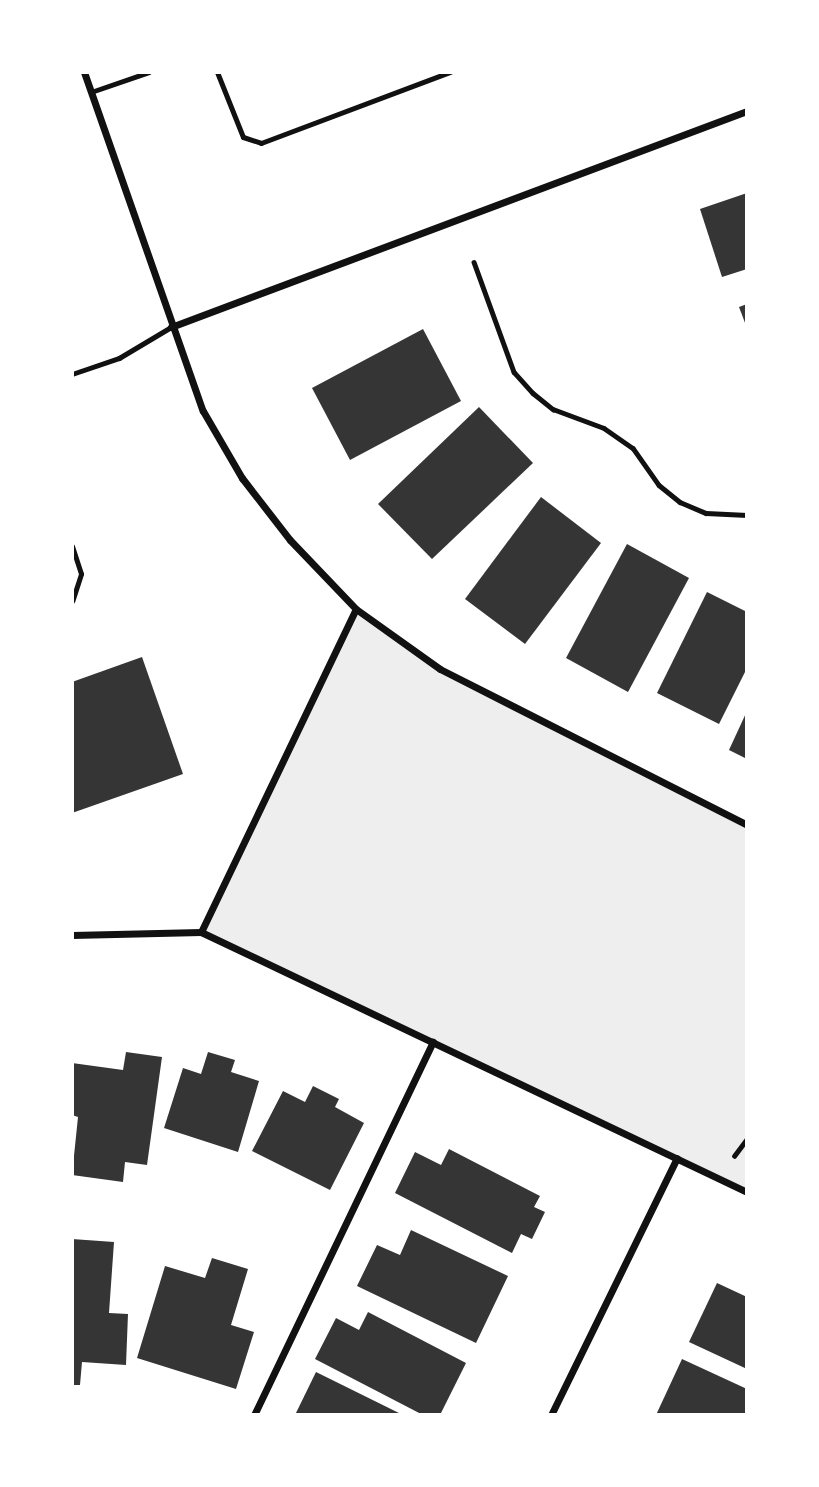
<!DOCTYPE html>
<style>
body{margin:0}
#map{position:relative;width:819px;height:1487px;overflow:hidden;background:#fff;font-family:Lato,sans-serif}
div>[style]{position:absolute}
.green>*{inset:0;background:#eee}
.building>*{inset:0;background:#353535}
.path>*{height:4.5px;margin:-2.25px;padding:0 2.25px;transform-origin:2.25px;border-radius:2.25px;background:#111}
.service>*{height:5px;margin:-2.5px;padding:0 2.5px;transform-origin:2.5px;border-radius:2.5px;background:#111}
.minor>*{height:7px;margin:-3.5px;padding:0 3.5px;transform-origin:3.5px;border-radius:3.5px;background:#111}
span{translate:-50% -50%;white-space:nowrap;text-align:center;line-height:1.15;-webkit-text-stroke:6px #fff;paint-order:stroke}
.frame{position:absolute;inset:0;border:74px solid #fff;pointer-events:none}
</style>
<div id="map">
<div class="green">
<i style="clip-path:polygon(356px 609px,440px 669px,747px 825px,747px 1192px,201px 932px)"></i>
</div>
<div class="building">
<i style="clip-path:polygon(747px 193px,747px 269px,722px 277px,700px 209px)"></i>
<i style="clip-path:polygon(747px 304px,747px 328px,739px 307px)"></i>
<i style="clip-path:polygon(423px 329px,461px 401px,350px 460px,312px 388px)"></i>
<i style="clip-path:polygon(479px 407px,533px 463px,432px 559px,378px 504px)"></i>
<i style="clip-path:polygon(541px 497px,601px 543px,525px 644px,465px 599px)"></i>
<i style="clip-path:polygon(627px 544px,689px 578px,628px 692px,566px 658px)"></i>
<i style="clip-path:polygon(707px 592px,747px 612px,747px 668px,719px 724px,657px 693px)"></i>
<i style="clip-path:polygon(142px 657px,183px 774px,72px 813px,72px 682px)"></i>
<i style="clip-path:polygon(747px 711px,747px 759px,729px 750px)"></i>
<i style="clip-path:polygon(126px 1052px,162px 1057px,147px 1165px,125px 1162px,123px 1182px,72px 1175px,78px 1117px,72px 1115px,72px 1063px,123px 1070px)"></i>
<i style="clip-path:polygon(208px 1052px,235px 1060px,231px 1072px,259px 1081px,238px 1152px,164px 1128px,183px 1068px,201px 1074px)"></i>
<i style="clip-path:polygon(313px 1086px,339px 1099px,335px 1107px,364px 1123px,330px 1190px,252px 1151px,283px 1091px,305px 1102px)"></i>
<i style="clip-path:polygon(449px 1149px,540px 1196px,534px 1207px,545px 1212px,532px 1239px,521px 1234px,512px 1253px,395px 1193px,415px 1152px,441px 1165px)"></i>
<i style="clip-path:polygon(411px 1230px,508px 1276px,476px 1343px,357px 1286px,377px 1245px,400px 1255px)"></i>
<i style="clip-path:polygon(72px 1239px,114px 1242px,109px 1313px,128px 1314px,126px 1365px,82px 1362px,80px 1385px,72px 1385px)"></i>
<i style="clip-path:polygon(212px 1258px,248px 1269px,231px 1325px,254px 1332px,236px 1389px,137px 1358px,165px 1266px,205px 1278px)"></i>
<i style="clip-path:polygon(717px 1283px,747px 1297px,747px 1369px,689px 1342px)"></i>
<i style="clip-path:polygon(368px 1312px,466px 1363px,440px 1415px,423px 1415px,315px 1359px,336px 1318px,359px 1330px)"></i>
<i style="clip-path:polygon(682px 1359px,747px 1389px,747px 1415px,656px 1415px)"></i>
<i style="clip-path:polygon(316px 1372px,403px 1415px,295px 1415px)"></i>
</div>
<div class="path">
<i style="left:474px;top:262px;width:117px;rotate:70deg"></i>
<i style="left:514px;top:372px;width:28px;rotate:48deg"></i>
<i style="left:533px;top:393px;width:26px;rotate:39deg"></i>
<i style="left:553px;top:409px;width:54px;rotate:20.4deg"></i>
<i style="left:604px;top:428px;width:35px;rotate:35deg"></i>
<i style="left:633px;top:448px;width:45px;rotate:54.9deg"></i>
<i style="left:659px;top:485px;width:27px;rotate:39deg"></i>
<i style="left:680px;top:502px;width:28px;rotate:23deg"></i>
<i style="left:706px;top:513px;width:41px;rotate:2.8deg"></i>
<i style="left:734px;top:1156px;width:21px;rotate:-53deg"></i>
</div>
<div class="service">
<i style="left:217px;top:72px;width:70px;rotate:68.2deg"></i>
<i style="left:243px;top:137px;width:19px;rotate:18deg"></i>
<i style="left:261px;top:143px;width:202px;rotate:-20.6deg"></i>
<i style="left:91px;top:92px;width:61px;rotate:-19deg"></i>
<i style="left:72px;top:374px;width:50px;rotate:-18.8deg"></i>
<i style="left:119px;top:358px;width:61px;rotate:-30.8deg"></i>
<i style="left:72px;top:546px;width:29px;rotate:72deg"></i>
<i style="left:81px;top:574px;width:28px;rotate:108deg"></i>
</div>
<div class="minor">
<i style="left:84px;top:72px;width:359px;rotate:70.7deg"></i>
<i style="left:203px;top:411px;width:78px;rotate:59.8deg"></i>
<i style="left:242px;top:478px;width:78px;rotate:52.3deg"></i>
<i style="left:290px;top:540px;width:95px;rotate:46.3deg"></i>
<i style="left:356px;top:609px;width:103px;rotate:35.5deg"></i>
<i style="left:440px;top:669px;width:344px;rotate:26.9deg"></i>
<i style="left:171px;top:327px;width:615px;rotate:-20.56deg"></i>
<i style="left:201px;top:932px;width:358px;rotate:-64.4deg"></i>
<i style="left:72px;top:935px;width:129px;rotate:-1.3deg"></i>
<i style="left:201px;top:932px;width:605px;rotate:25.46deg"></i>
<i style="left:254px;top:1415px;width:414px;rotate:-64.4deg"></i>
<i style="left:551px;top:1415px;width:286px;rotate:-63.9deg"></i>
</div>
<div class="frame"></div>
</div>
